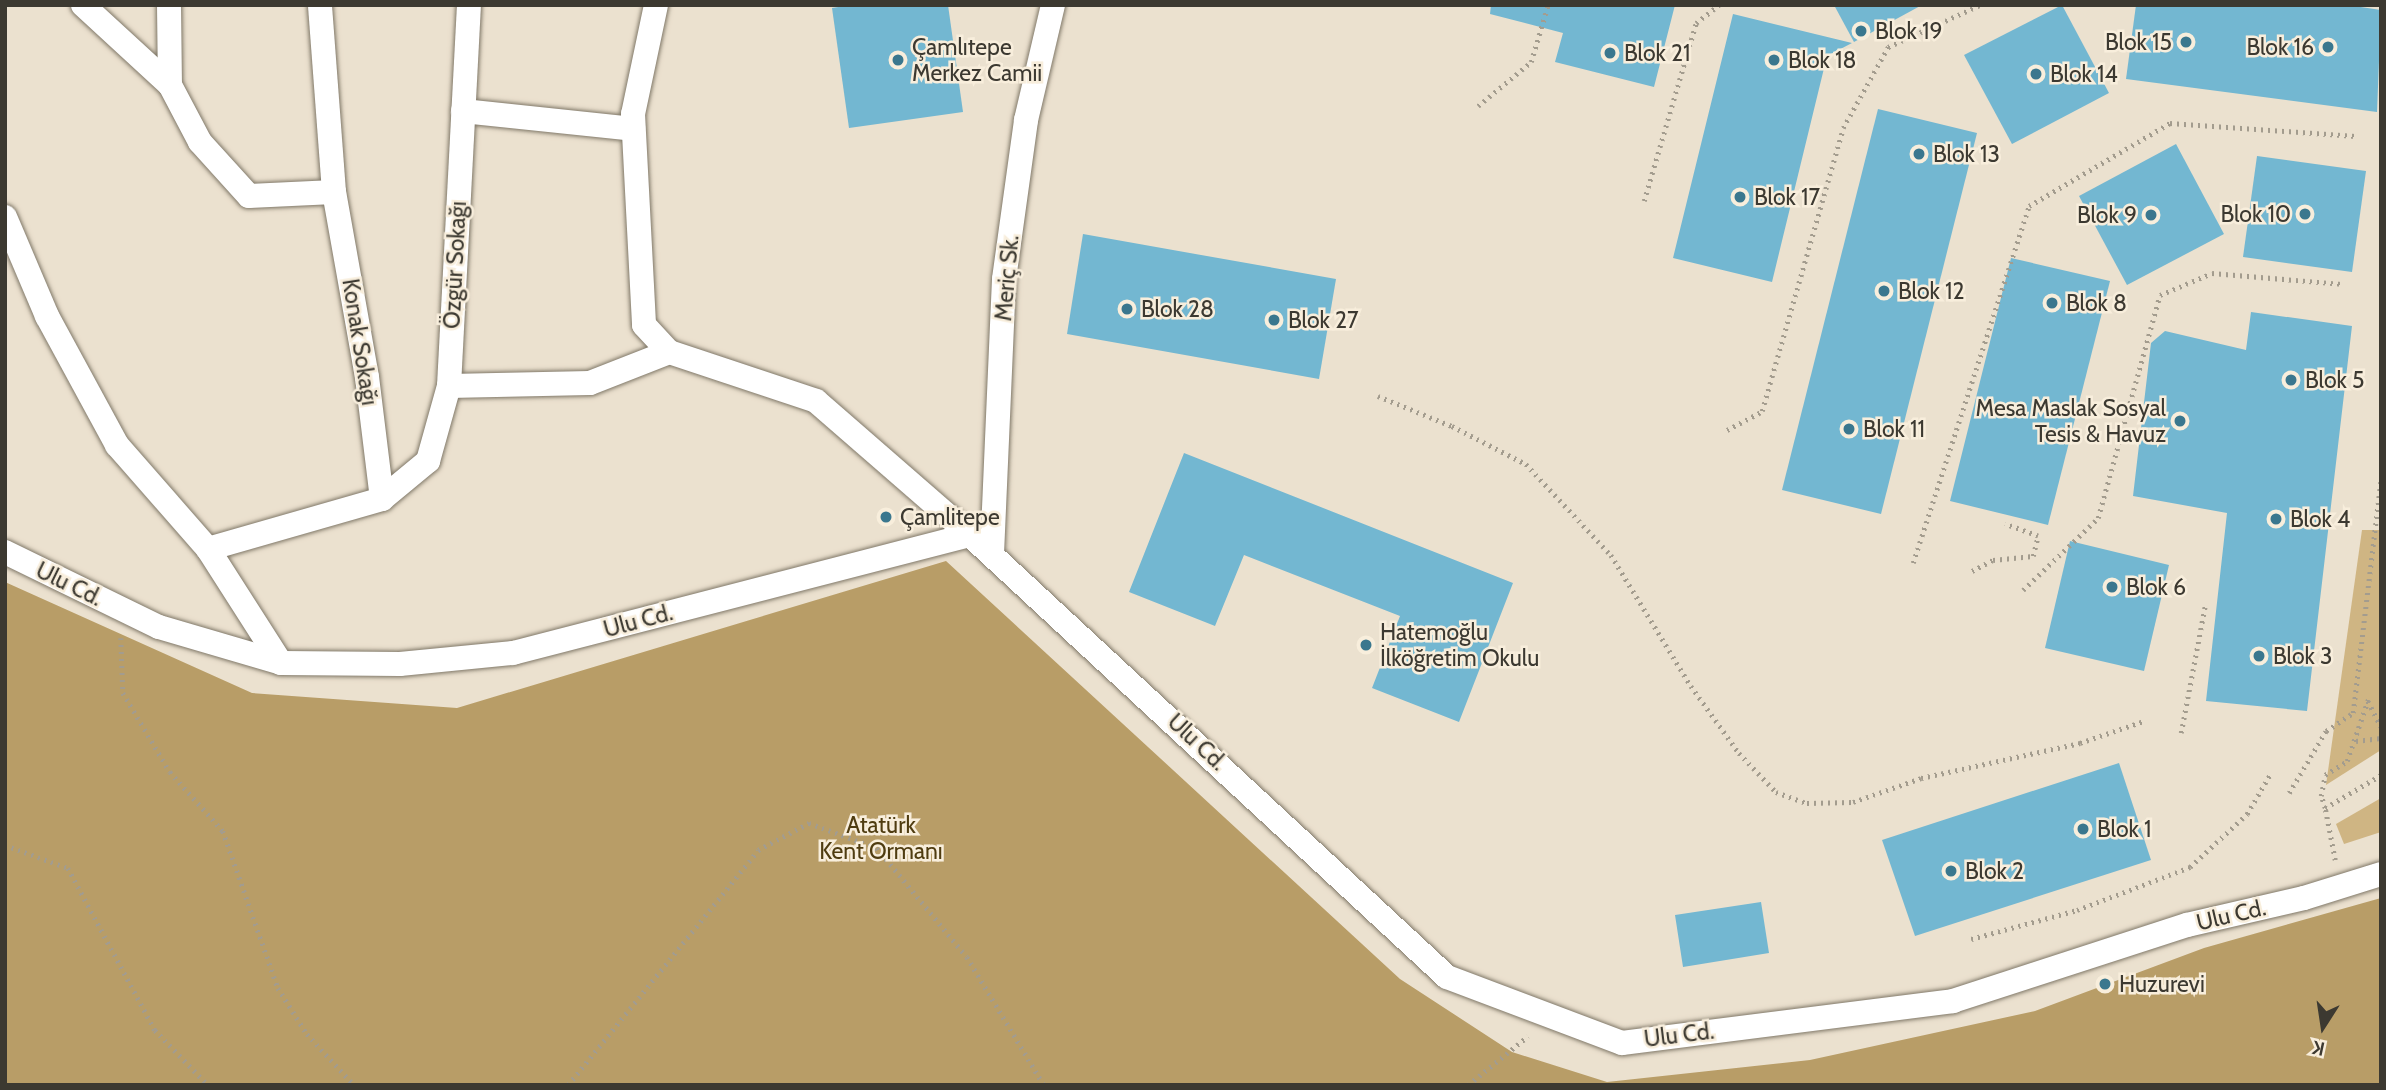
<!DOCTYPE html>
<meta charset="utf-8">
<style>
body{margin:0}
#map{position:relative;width:2386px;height:1090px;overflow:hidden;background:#ebe1cf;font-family:Cabin,sans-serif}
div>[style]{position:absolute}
.green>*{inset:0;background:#cfb583}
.forest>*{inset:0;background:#b89d67}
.building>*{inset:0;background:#73b7d1}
.path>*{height:4.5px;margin-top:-2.25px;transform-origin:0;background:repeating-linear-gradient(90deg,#a39c8e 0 2px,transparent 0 7px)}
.roads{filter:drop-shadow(0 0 2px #807868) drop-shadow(0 0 2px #807868)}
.minor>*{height:24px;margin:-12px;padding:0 12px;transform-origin:12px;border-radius:12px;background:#fff}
.dots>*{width:19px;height:19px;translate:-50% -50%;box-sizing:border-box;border:4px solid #f8eedc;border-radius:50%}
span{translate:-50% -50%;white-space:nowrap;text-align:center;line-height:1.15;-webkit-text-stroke:5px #f8eedc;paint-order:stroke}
.poi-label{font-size:23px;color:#3c3931}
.left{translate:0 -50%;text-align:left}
.right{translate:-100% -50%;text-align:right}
.street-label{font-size:23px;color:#3c3931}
.park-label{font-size:23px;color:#4f3c10}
.frame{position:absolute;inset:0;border:7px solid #3c3931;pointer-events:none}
.north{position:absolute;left:2288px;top:992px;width:70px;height:70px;-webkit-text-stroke:5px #f8eedc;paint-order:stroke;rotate:192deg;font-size:19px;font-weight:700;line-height:28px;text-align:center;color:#3c3931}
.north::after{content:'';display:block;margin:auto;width:24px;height:32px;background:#3c3931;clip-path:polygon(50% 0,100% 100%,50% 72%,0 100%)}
</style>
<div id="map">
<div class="green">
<i style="clip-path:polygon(2362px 530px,2381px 530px,2381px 750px,2326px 785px)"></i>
<i style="clip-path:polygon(2381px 798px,2381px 832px,2344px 844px,2336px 824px)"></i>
</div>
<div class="forest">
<i style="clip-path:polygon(946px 561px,1400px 979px,1512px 1052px,1607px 1082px,1810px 1060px,2035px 1011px,2204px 948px,2381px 898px,2381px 1085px,5px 1085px,5px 582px,252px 693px,457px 708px)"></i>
</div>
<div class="building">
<i style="clip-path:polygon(851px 5px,948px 5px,963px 112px,849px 128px,832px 8px)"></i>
<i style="clip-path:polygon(1491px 5px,1675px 5px,1654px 87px,1555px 62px,1563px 33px,1490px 14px)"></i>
<i style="clip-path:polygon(1834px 5px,1922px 5px,1854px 42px)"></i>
<i style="clip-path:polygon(2062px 5px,2109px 93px,2012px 144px,1964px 55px)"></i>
<i style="clip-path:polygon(2136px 5px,2347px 5px,2381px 10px,2377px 112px,2126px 79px)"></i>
<i style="clip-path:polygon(1733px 14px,1852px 43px,1827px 56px,1772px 282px,1673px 258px)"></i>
<i style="clip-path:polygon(1878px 109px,1977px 133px,1881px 514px,1782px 490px)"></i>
<i style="clip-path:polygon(2176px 144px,2224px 234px,2127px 285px,2079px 196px)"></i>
<i style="clip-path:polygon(2257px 156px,2366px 171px,2352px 272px,2243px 257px)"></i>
<i style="clip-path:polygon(1083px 234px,1336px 279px,1319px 379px,1067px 334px)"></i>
<i style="clip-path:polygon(2011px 258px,2110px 281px,2048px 525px,1950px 501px)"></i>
<i style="clip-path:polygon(2251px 312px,2352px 326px,2307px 711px,2206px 701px,2227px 513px,2133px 496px,2151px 343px,2165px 331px,2246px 350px)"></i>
<i style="clip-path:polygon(1184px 453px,1513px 583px,1459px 722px,1372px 688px,1400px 616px,1244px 555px,1215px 626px,1129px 592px)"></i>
<i style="clip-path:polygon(2070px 541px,2169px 565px,2144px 671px,2045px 648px)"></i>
<i style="clip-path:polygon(2119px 763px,2151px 860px,1915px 936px,1882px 840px)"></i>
<i style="clip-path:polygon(1761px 902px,1769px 953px,1683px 967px,1675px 915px)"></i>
</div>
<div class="path">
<i style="left:1478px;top:106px;width:69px;rotate:-39.7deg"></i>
<i style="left:1531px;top:62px;width:59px;rotate:-73.4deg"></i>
<i style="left:1644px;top:201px;width:185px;rotate:-73.7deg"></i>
<i style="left:1696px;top:23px;width:29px;rotate:-38deg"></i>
<i style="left:1378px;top:396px;width:80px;rotate:22.1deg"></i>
<i style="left:1452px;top:426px;width:83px;rotate:27.2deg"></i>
<i style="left:1526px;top:464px;width:125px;rotate:47deg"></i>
<i style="left:1611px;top:555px;width:153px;rotate:58.6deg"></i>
<i style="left:1691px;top:686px;width:82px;rotate:54.4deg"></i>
<i style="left:1739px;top:753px;width:54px;rotate:46.5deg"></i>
<i style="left:1776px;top:792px;width:33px;rotate:20deg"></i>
<i style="left:1807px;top:803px;width:46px;rotate:-1.2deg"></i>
<i style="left:1853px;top:802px;width:72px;rotate:-19.4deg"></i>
<i style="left:1921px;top:778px;width:163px;rotate:-12.4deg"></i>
<i style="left:2080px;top:743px;width:68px;rotate:-19deg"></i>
<i style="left:1727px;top:430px;width:40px;rotate:-28deg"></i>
<i style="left:1762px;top:411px;width:294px;rotate:-74deg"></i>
<i style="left:1843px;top:128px;width:93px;rotate:-60.9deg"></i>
<i style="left:1888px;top:47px;width:101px;rotate:-24.5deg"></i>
<i style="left:1913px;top:563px;width:375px;rotate:-72deg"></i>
<i style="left:2029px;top:206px;width:164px;rotate:-30.5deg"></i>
<i style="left:2170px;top:123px;width:186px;rotate:4deg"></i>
<i style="left:1972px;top:571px;width:24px;rotate:-28deg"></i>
<i style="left:1993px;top:560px;width:40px;rotate:-5.7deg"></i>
<i style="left:2033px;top:556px;width:21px;rotate:-76deg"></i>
<i style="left:2038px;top:536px;width:35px;rotate:-160deg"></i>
<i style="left:2023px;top:590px;width:104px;rotate:-43.8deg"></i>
<i style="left:2098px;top:518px;width:231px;rotate:-74.5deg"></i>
<i style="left:2160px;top:295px;width:56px;rotate:-22.9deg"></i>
<i style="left:2212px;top:273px;width:130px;rotate:4.8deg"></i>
<i style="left:121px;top:638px;width:55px;rotate:87.9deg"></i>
<i style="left:123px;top:693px;width:92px;rotate:59.3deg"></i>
<i style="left:170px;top:772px;width:79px;rotate:48.1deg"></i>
<i style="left:223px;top:831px;width:166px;rotate:70.7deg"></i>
<i style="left:278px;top:988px;width:54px;rotate:57.8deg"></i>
<i style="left:307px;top:1034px;width:69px;rotate:47.3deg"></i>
<i style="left:2368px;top:701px;width:29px;rotate:63deg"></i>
<i style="left:2181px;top:733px;width:129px;rotate:-79.3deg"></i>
<i style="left:2356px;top:741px;width:25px;rotate:-7deg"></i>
<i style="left:2289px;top:793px;width:72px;rotate:-59.2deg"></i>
<i style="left:2326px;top:731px;width:32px;rotate:-34deg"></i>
<i style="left:2353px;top:713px;width:238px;rotate:-83.2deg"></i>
<i style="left:2325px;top:808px;width:13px;rotate:-108deg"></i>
<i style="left:2321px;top:796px;width:21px;rotate:-79deg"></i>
<i style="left:2325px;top:775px;width:26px;rotate:-32deg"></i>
<i style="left:2347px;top:761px;width:65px;rotate:-71deg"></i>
<i style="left:5px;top:845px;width:67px;rotate:20.1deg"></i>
<i style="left:68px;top:868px;width:184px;rotate:61.8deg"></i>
<i style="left:155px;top:1030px;width:76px;rotate:46.1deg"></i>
<i style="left:2335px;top:860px;width:53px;rotate:-100.9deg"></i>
<i style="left:2325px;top:808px;width:65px;rotate:-30.5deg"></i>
<i style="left:1971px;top:939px;width:110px;rotate:-15.3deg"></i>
<i style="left:2077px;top:910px;width:121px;rotate:-20.8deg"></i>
<i style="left:2190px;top:867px;width:78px;rotate:-42.9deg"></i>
<i style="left:2247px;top:814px;width:48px;rotate:-59.7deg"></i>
<i style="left:568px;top:1085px;width:302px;rotate:-51deg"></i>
<i style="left:758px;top:850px;width:58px;rotate:-27.9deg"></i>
<i style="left:809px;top:823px;width:72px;rotate:20.2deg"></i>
<i style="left:877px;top:848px;width:141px;rotate:50.5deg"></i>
<i style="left:967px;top:957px;width:149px;rotate:59deg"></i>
<i style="left:1468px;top:1085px;width:77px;rotate:-39.2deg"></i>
</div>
<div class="roads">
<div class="minor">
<i style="left:83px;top:5px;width:118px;rotate:42.6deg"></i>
<i style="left:170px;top:85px;width:64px;rotate:62.2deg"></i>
<i style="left:200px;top:142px;width:73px;rotate:47.8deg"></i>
<i style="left:249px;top:196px;width:85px;rotate:-2.7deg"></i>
<i style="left:169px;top:5px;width:80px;rotate:89.3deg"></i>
<i style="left:656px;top:5px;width:111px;rotate:101.9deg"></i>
<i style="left:633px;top:114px;width:211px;rotate:87deg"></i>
<i style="left:644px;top:325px;width:37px;rotate:47deg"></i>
<i style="left:669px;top:352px;width:155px;rotate:18.4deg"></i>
<i style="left:816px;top:401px;width:204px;rotate:41deg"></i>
<i style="left:463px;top:111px;width:171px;rotate:6deg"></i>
<i style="left:5px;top:217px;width:108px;rotate:67deg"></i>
<i style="left:47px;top:316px;width:147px;rotate:61.5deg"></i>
<i style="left:117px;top:445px;width:138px;rotate:48.8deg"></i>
<i style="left:208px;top:549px;width:135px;rotate:57.4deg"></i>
<i style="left:449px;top:386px;width:141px;rotate:-1.2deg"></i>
<i style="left:590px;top:383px;width:85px;rotate:-21.4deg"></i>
<i style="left:382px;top:499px;width:60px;rotate:-39.6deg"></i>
<i style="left:428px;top:461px;width:78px;rotate:-74.4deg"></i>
<i style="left:449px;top:386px;width:382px;rotate:-87deg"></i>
<i style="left:208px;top:549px;width:181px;rotate:-16deg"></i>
<i style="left:382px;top:499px;width:123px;rotate:-97deg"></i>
<i style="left:367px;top:377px;width:188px;rotate:-100.1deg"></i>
<i style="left:334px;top:192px;width:188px;rotate:-94.3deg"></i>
<i style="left:5px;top:552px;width:171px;rotate:26deg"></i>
<i style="left:159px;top:627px;width:127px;rotate:16.4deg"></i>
<i style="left:281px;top:663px;width:119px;rotate:0.5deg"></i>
<i style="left:400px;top:664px;width:114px;rotate:-5.6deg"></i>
<i style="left:513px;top:653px;width:472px;rotate:-14.5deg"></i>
<i style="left:970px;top:535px;width:650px;rotate:42.82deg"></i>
<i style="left:1447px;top:977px;width:187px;rotate:20.7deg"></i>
<i style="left:1622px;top:1043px;width:334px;rotate:-7.2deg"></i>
<i style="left:1953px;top:1001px;width:246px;rotate:-18deg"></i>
<i style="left:2187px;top:925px;width:120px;rotate:-13deg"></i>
<i style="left:2304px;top:898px;width:81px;rotate:-17.3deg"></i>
<i style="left:992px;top:554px;width:275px;rotate:-87.5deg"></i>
<i style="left:1004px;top:279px;width:161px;rotate:-82.1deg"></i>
<i style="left:1026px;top:120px;width:118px;rotate:-76.8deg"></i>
</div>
</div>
<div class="dots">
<i style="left:1861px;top:31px;background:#3a778e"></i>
<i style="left:2186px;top:42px;background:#3a778e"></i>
<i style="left:2328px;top:47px;background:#3a778e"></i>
<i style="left:1610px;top:53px;background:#3a778e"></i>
<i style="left:898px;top:60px;background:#3a778e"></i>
<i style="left:1774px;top:60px;background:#3a778e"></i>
<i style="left:2036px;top:74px;background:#3a778e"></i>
<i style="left:1919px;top:154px;background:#3a778e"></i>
<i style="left:1740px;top:197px;background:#3a778e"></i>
<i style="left:2305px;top:214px;background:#3a778e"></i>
<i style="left:2151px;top:215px;background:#3a778e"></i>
<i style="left:1884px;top:291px;background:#3a778e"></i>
<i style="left:2052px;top:303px;background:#3a778e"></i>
<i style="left:1127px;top:309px;background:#3a778e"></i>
<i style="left:1274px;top:320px;background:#3a778e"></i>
<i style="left:2291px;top:380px;background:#3a778e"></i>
<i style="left:2180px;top:421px;background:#3a778e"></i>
<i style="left:1849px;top:429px;background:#3a778e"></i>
<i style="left:886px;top:517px;background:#3a778e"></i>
<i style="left:2276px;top:519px;background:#3a778e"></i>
<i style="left:2112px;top:587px;background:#3a778e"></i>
<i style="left:1366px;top:645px;background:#3a778e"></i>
<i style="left:2259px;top:656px;background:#3a778e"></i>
<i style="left:2083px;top:829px;background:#3a778e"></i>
<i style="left:1951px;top:871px;background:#3a778e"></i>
<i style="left:2105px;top:984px;background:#3a778e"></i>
</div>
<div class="poi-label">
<span class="left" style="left:1875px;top:31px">Blok 19</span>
<span class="right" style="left:2172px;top:42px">Blok 15</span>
<span class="left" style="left:912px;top:60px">Çamlıtepe<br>Merkez Camii</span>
<span class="right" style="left:2314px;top:47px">Blok 16</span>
<span class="left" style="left:1624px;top:53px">Blok 21</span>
<span class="left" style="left:1788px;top:60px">Blok 18</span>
<span class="left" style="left:2050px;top:74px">Blok 14</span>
<span class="left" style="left:1933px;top:154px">Blok 13</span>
<span class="left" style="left:1754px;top:197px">Blok 17</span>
<span class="right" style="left:2291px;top:214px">Blok 10</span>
<span class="right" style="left:2137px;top:215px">Blok 9</span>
<span class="left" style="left:1898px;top:291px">Blok 12</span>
<span class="left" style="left:2066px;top:303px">Blok 8</span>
<span class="left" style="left:1141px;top:309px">Blok 28</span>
<span class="left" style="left:1288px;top:320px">Blok 27</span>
<span class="left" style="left:2305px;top:380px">Blok 5</span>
<span class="right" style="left:2166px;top:421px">Mesa Maslak Sosyal<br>Tesis &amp; Havuz</span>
<span class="left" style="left:1863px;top:429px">Blok 11</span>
<span class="left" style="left:900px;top:517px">Çamlitepe</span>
<span class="left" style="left:2290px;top:519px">Blok 4</span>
<span class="left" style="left:2126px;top:587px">Blok 6</span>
<span class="left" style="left:1380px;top:645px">Hatemoğlu<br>İlköğretim Okulu</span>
<span class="left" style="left:2273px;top:656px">Blok 3</span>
<span class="left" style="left:2097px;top:829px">Blok 1</span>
<span class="left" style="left:1965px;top:871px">Blok 2</span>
<span class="left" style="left:2119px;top:984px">Huzurevi</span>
</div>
<div class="street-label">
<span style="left:455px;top:265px;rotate:-87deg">Özgür Sokağı</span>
<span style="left:1007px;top:278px;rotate:-85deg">Meriç Sk.</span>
<span style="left:360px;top:342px;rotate:81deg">Konak Sokağı</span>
<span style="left:69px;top:584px;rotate:26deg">Ulu Cd.</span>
<span style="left:638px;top:621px;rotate:-15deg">Ulu Cd.</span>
<span style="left:1197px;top:742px;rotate:43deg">Ulu Cd.</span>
<span style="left:2231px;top:915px;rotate:-13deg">Ulu Cd.</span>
<span style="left:1679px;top:1035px;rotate:-7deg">Ulu Cd.</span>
</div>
<div class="park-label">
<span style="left:881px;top:838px">Atatürk<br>Kent Ormanı</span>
</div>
<div class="frame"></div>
<div class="north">K</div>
</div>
